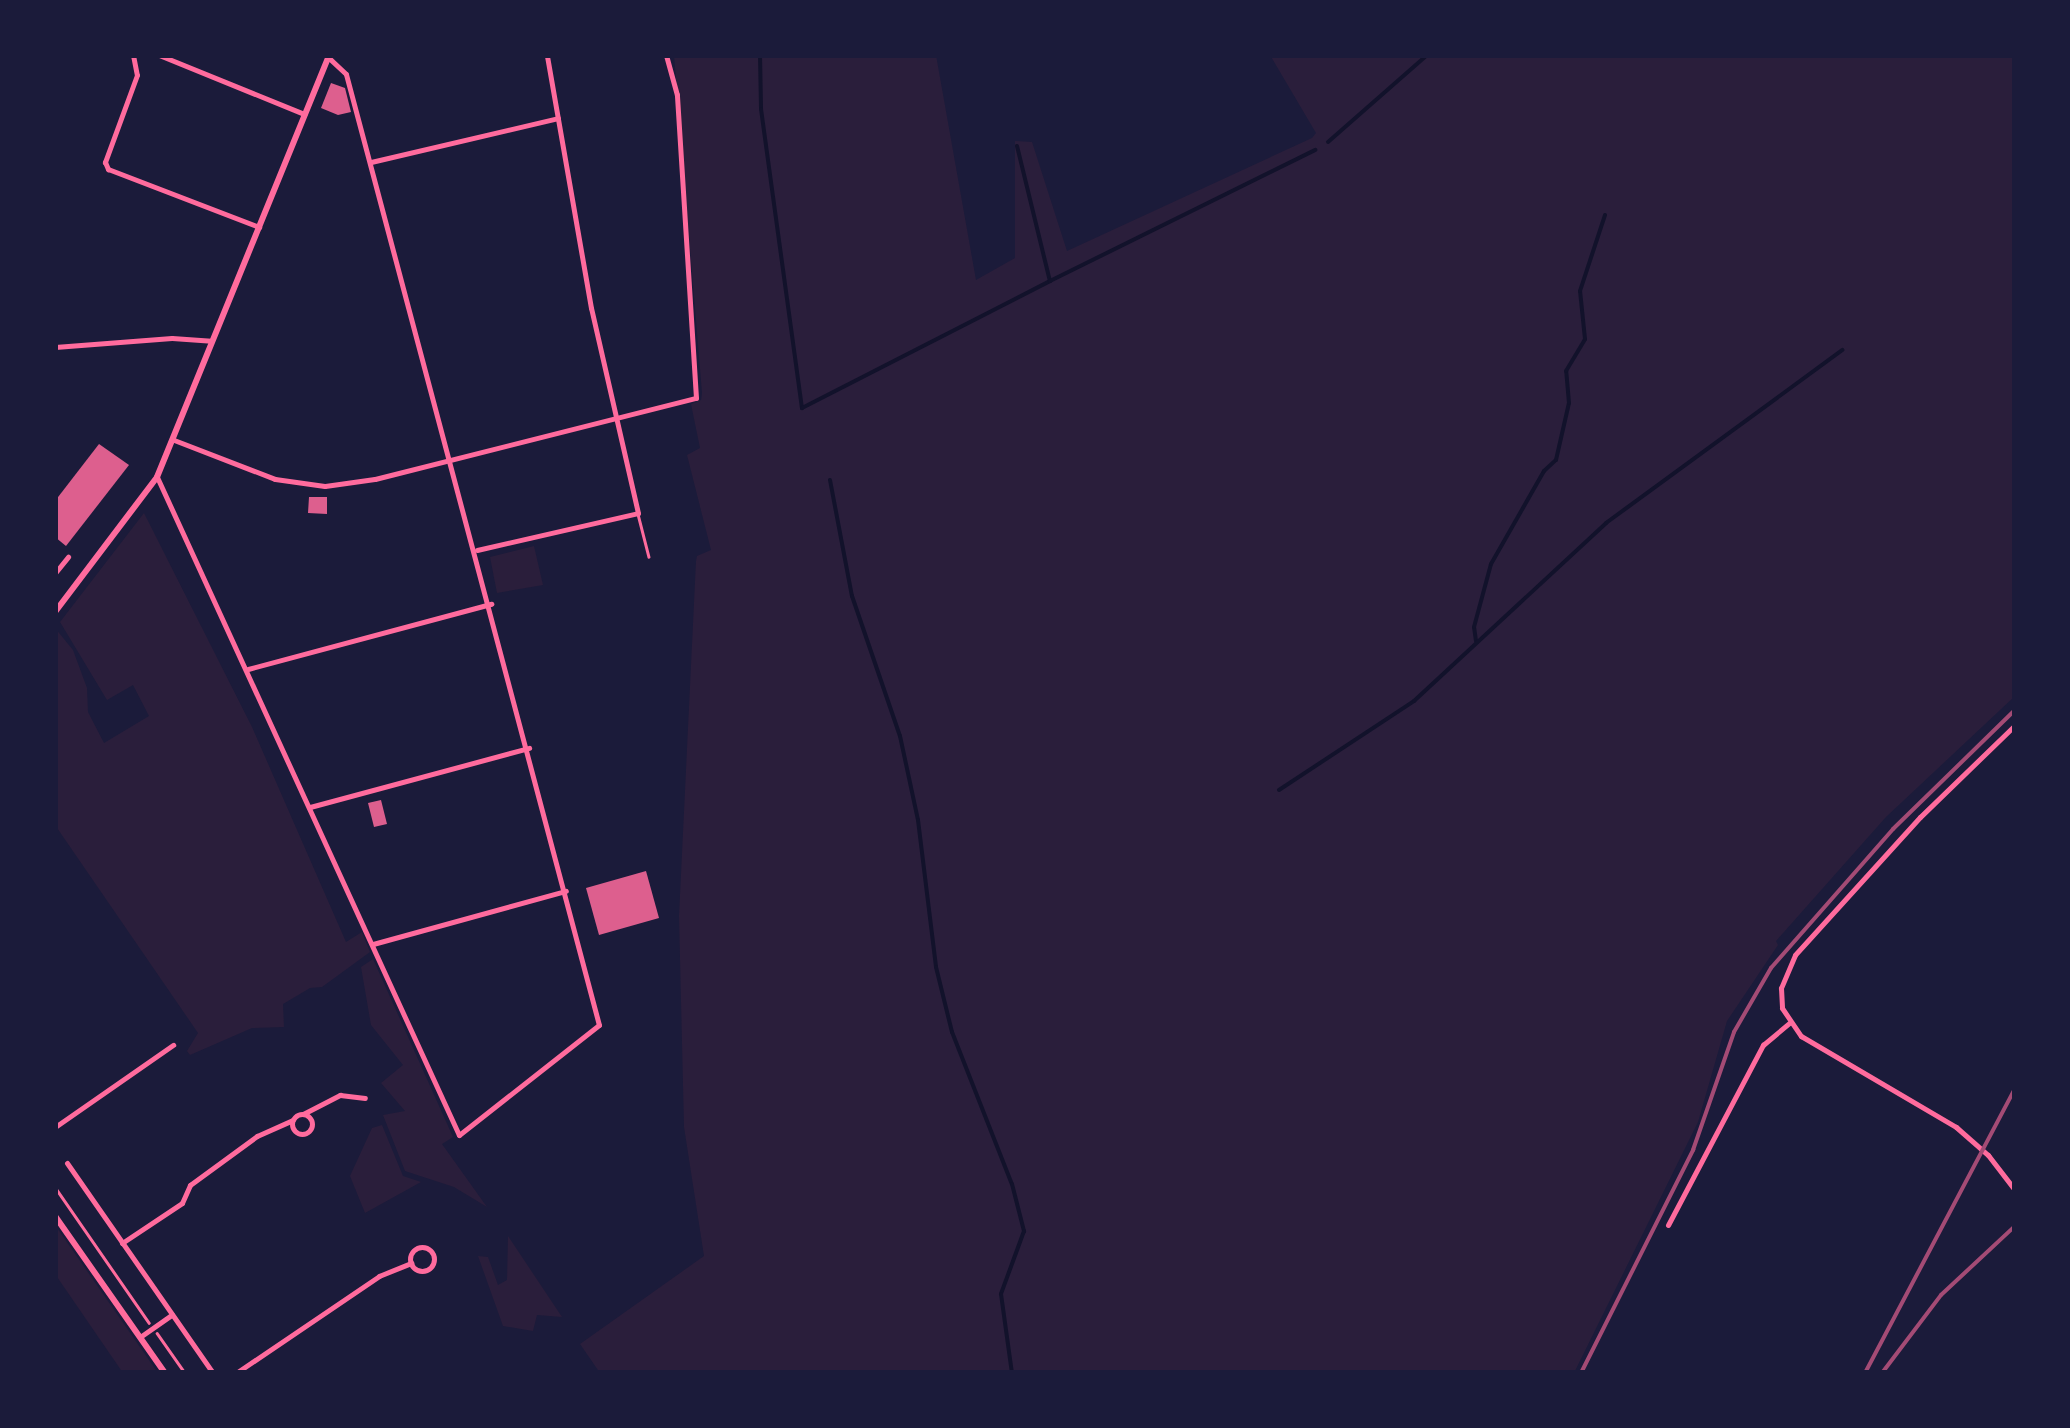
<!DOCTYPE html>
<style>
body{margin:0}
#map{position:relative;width:2070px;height:1428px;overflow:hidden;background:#1b1b3a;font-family:Commissioner,sans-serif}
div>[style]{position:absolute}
.green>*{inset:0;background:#2a1e3b}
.stream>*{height:4px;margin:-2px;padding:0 2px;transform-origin:2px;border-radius:2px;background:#12122b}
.building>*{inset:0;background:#dd5f8e}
.path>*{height:2.5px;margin:-1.25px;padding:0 1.25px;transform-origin:1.25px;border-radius:1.25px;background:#ff6b9d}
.service>*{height:2.5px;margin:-1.25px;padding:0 1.25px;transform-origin:1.25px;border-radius:1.25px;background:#ff6b9d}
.minor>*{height:5px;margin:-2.5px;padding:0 2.5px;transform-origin:2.5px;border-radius:2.5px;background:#ff6b9d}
.minor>.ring{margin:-2.5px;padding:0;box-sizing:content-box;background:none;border:5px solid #ff6b9d;border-radius:50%}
.tertiary>*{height:6px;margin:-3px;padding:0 3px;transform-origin:3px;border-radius:3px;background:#ff6b9d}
.secondary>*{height:6px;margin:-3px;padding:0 3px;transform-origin:3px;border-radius:3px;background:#ff6b9d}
.rail>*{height:4px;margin:-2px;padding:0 2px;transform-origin:2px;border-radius:2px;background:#a44b75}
span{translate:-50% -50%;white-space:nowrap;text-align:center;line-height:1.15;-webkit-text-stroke:9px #1b1b3a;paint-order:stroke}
.frame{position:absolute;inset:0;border:58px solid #1b1b3a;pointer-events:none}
</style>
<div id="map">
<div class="green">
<i style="clip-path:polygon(674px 55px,936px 55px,976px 280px,1015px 258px,1015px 141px,1032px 142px,1067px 251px,1312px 138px,1316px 133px,1270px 55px,2015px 55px,2015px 696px,1886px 817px,1776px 941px,1778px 945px,1727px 1021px,1698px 1122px,1574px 1373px,600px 1373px,580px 1344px,704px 1256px,684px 1127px,679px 916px,696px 561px,697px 556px,711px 550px,687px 455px,700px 448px,691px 404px,701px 400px,702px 393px)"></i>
<i style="clip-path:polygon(144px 513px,252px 727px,346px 942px,362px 932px,370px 952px,322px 987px,310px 988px,283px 1004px,284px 1027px,252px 1028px,190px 1055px,187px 1051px,198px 1033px,55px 825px,55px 628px,73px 650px,87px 688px,88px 712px,104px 743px,149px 716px,133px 685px,107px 700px,60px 622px)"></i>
<i style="clip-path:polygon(534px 546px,543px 585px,497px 593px,490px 557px)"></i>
<i style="clip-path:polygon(373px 959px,453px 1137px,442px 1144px,487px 1207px,454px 1187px,405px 1171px,383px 1115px,405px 1111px,381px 1083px,403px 1065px,371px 1025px,361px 967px)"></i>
<i style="clip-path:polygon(382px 1125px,403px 1176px,421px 1182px,365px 1213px,350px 1176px,372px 1128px)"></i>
<i style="clip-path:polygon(55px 1225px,158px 1373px,123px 1373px,55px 1274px)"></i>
<i style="clip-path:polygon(508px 1236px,562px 1317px,537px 1315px,533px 1331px,503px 1326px,478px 1256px,488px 1257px,498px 1285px,507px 1280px)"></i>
</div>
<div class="stream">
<i style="left:760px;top:55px;width:54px;rotate:88.9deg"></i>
<i style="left:761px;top:109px;width:302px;rotate:82.2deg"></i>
<i style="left:802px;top:408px;width:279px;rotate:-27.1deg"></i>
<i style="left:1328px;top:142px;width:132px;rotate:-41.3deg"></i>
<i style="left:1017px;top:146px;width:139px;rotate:76.3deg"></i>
<i style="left:1050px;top:281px;width:296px;rotate:-26.3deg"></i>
<i style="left:830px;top:480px;width:118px;rotate:79.3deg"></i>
<i style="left:852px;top:596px;width:148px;rotate:71.1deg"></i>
<i style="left:900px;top:736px;width:86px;rotate:77.9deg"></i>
<i style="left:918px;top:820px;width:148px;rotate:83deg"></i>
<i style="left:936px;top:967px;width:67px;rotate:76.2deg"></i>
<i style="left:952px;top:1032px;width:163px;rotate:68.5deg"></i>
<i style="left:1012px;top:1184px;width:49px;rotate:75.7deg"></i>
<i style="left:1024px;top:1231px;width:67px;rotate:110.1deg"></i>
<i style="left:1001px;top:1294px;width:80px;rotate:82.1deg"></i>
<i style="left:1476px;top:641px;width:14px;rotate:-98deg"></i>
<i style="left:1474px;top:627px;width:65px;rotate:-74.9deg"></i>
<i style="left:1491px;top:564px;width:107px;rotate:-60.3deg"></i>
<i style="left:1544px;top:471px;width:16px;rotate:-43deg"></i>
<i style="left:1556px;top:460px;width:58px;rotate:-77.2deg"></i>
<i style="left:1569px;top:403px;width:32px;rotate:-95deg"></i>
<i style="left:1566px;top:371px;width:37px;rotate:-59deg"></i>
<i style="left:1585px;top:339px;width:48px;rotate:-95.9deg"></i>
<i style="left:1580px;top:291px;width:80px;rotate:-71.8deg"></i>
<i style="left:1279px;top:790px;width:162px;rotate:-33.4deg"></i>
<i style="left:1414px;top:701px;width:262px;rotate:-42.8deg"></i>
<i style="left:1606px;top:523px;width:293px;rotate:-36.2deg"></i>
</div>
<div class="building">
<i style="clip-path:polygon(331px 83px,345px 88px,351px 112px,338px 115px,321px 108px)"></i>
<i style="clip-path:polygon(99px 444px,129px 465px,66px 546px,55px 537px,55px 501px)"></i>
<i style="clip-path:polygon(309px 497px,327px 497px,327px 514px,308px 513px)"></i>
<i style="clip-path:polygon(381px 800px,387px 824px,374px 827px,368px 803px)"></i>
<i style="clip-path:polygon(646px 871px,659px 918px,599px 935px,586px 888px)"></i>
</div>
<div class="path">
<i style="left:55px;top:1187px;width:165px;rotate:55.3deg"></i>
<i style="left:157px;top:1333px;width:49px;rotate:55deg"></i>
</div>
<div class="service">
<i style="left:638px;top:514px;width:44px;rotate:75.7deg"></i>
</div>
<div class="minor">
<i style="left:133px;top:55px;width:20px;rotate:79deg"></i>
<i style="left:137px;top:75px;width:93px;rotate:110.2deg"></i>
<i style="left:105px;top:162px;width:8px;rotate:67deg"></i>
<i style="left:108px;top:169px;width:162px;rotate:21deg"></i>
<i style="left:159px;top:55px;width:157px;rotate:22.1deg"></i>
<i style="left:371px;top:162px;width:192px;rotate:-13.2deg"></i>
<i style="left:55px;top:347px;width:117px;rotate:-4.4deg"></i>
<i style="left:172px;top:338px;width:39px;rotate:4deg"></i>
<i style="left:174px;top:440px;width:108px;rotate:21.1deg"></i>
<i style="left:275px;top:479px;width:50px;rotate:8deg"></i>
<i style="left:325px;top:486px;width:50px;rotate:-8deg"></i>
<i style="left:375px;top:479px;width:331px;rotate:-14.2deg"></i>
<i style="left:696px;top:398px;width:304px;rotate:-93.6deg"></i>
<i style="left:677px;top:95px;width:41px;rotate:-105.4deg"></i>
<i style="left:157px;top:477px;width:724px;rotate:65.35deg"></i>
<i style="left:459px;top:1135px;width:178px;rotate:-38.2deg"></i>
<i style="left:599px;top:1025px;width:984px;rotate:-104.9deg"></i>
<i style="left:346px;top:74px;width:25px;rotate:-137deg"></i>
<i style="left:477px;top:550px;width:165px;rotate:-12.9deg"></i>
<i style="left:638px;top:513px;width:210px;rotate:-102.9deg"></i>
<i style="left:591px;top:308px;width:257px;rotate:-99.9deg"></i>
<i style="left:55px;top:573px;width:21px;rotate:-51deg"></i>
<i style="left:248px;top:669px;width:252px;rotate:-15deg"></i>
<i style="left:2015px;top:725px;width:132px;rotate:135.9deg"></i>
<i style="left:1920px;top:817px;width:186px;rotate:132.2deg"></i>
<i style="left:1795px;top:955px;width:36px;rotate:113deg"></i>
<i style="left:1781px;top:988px;width:20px;rotate:87deg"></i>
<i style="left:1782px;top:1008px;width:34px;rotate:56deg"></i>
<i style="left:1801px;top:1036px;width:180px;rotate:30.4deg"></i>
<i style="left:1956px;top:1127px;width:43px;rotate:41.2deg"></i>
<i style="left:1988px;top:1155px;width:44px;rotate:52.4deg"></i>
<i style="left:310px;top:807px;width:227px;rotate:-15.1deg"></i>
<i style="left:373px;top:944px;width:200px;rotate:-15.4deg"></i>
<i style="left:303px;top:1114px;width:42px;rotate:-27.2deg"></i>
<i style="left:340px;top:1095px;width:25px;rotate:7deg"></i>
<i class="ring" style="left:292px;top:1114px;width:15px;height:15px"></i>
<i style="left:55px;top:1127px;width:144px;rotate:-34.8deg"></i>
<i style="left:67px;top:1163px;width:256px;rotate:55.2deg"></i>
<i style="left:1668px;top:1225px;width:204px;rotate:-62.2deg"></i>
<i style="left:1763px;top:1045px;width:34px;rotate:-40deg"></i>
<i style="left:122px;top:1243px;width:72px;rotate:-33.7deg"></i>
<i style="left:182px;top:1203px;width:20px;rotate:-66deg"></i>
<i style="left:190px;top:1185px;width:83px;rotate:-36.2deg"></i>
<i style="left:257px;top:1136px;width:39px;rotate:-24deg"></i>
<i class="ring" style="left:410px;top:1247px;width:19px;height:19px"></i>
<i style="left:140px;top:1337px;width:39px;rotate:-35deg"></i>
<i style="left:70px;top:1373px;width:15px"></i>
<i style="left:236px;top:1373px;width:173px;rotate:-34.1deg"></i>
<i style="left:379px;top:1276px;width:35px;rotate:-22deg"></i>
</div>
<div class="tertiary">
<i style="left:55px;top:612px;width:169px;rotate:-52.9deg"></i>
<i style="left:157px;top:477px;width:456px;rotate:-67.8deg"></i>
</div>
<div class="secondary">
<i style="left:55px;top:1216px;width:192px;rotate:55deg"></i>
</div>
<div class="rail">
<i style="left:1581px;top:1373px;width:250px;rotate:-63.3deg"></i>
<i style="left:1693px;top:1150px;width:125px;rotate:-70.8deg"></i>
<i style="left:1734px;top:1032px;width:74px;rotate:-60deg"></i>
<i style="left:1771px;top:968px;width:185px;rotate:-48.7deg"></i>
<i style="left:1893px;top:829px;width:170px;rotate:-44.3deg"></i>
<i style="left:1865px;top:1373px;width:322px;rotate:-62.2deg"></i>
<i style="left:1882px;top:1373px;width:98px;rotate:-52.9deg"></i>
<i style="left:1941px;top:1295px;width:101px;rotate:-43deg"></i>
</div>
<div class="frame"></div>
</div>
